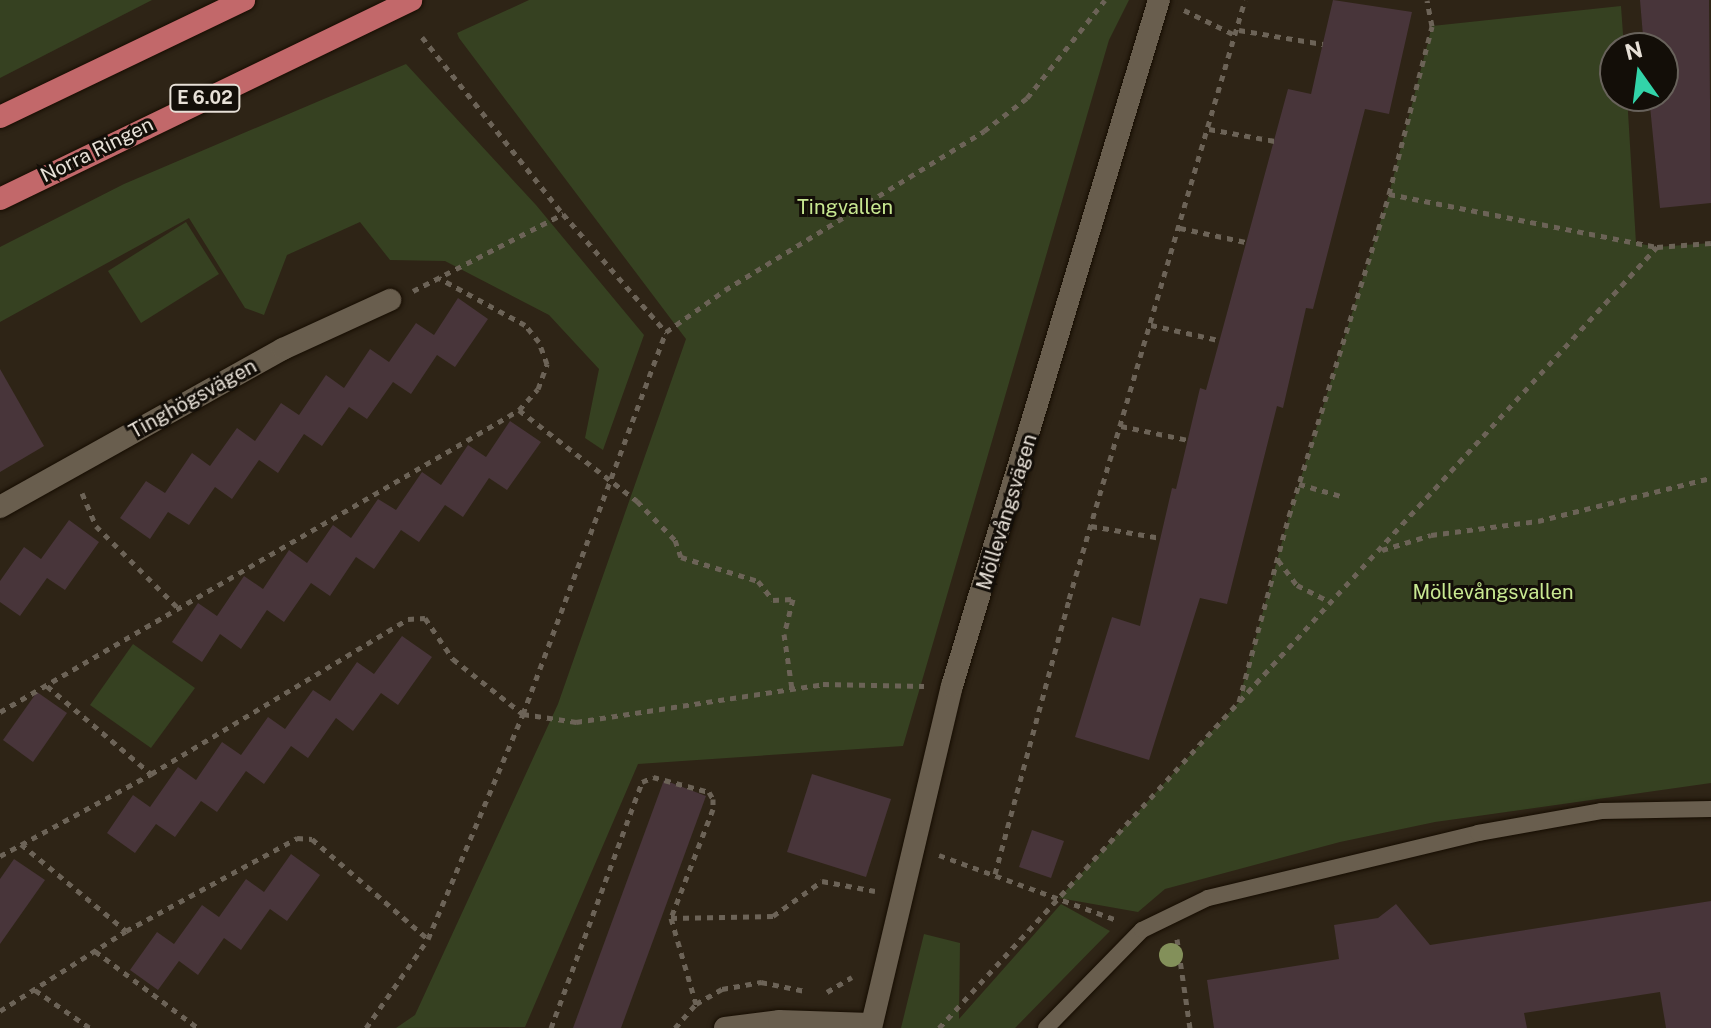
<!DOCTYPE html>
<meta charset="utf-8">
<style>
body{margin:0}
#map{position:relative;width:1711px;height:1028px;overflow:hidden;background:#2e2416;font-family:"Public Sans",sans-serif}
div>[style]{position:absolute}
.green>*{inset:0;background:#364121}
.building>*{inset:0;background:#48353a}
.path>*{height:5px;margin-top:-2.5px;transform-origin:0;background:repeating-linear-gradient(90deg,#6c6357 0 6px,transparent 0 12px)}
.roads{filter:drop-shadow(0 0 2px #160d02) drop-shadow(0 0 2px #160d02)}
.service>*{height:16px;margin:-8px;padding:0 8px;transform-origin:8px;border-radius:8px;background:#695e4e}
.minor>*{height:22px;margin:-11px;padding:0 11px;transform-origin:11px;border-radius:11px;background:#695e4e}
.primary>*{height:22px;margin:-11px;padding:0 11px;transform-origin:11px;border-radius:11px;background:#c2686a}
.trees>*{width:24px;height:24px;margin:-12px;border-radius:50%;background:#83905a}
span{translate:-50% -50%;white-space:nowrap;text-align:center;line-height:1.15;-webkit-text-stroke:6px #130e08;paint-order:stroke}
.shield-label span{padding:2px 6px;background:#130e08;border:2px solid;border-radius:6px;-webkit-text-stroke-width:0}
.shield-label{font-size:18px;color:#e7e0d7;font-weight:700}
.street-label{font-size:20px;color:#e7e0d7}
.park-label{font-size:20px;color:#c8e891}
.north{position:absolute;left:1599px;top:32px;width:80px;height:80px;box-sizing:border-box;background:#130e08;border:2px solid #68625b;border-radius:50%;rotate:346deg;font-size:22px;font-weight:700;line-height:32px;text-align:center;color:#e7e0d7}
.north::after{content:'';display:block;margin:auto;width:28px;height:36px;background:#32d4a9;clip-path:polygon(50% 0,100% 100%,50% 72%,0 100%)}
</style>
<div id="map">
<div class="green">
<i style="clip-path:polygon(0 0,152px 0,0 78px)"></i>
<i style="clip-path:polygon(529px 0,1129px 0,1109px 40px,903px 746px,638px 764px,525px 1027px,396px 1028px,415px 1015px,558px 704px,686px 339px,459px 38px,457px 33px)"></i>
<i style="clip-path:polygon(1621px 6px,1624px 48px,1615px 48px,1615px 96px,1627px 96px,1636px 243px,1657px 247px,1711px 243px,1711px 783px,1435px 822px,1340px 842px,1165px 889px,1138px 912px,1059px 898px,1238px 703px,1289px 516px,1389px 194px,1432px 26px)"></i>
<i style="clip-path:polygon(406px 64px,536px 205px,644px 335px,603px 450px,585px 438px,599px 369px,549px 315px,445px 261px,390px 260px,360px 222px,287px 255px,264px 315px,245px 308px,189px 218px,0 322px,0 247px,124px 184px)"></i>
<i style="clip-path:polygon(186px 222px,219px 274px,141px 323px,108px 271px)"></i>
<i style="clip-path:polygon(133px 644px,195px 688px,151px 748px,90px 705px)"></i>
<i style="clip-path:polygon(1061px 904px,1110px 931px,1015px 1028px,901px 1028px,924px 934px,960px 943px,959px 1019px)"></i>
</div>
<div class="building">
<i style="clip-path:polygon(1333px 0,1412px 12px,1389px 114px,1365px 109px,1313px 309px,1306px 308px,1283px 408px,1277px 406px,1227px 604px,1200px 598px,1149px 760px,1075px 737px,1112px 617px,1140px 626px,1172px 488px,1176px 489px,1200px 388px,1206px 390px,1288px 89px,1311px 94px)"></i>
<i style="clip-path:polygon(1640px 0,1709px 0,1711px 203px,1660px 208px,1649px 96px,1663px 96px,1663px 48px,1644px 48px)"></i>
<i style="clip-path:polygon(458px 298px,488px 319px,455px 367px,437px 355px,411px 394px,393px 382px,367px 419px,349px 407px,322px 446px,304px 434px,278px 473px,259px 460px,232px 499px,215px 487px,189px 525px,168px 512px,150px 539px,120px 518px,146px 481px,165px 493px,192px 453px,210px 466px,237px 428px,255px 441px,281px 403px,299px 415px,326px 375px,344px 388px,370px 349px,389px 362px,416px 323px,434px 335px)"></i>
<i style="clip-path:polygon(0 369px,44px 446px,0 472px)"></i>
<i style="clip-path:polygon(510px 421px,541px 442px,507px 490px,489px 478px,463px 517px,445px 505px,419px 542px,401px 530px,374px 569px,356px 557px,330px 596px,311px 583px,284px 622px,267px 610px,241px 649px,220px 634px,202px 662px,172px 642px,198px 603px,217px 616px,244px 576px,263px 589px,289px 550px,307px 563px,333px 525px,351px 538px,378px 499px,396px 510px,422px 472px,441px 485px,468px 445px,486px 457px)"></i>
<i style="clip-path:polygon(69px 520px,99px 542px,65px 590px,47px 578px,20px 616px,0 602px,0 581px,24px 547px,41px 559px)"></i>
<i style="clip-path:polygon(402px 636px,432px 657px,398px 705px,381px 693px,353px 731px,336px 718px,308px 758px,291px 746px,264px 784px,246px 771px,217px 812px,201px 801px,175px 837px,156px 824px,135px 853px,107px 833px,133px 795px,150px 807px,178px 767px,196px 780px,222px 742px,241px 755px,268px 717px,285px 729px,313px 690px,330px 701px,357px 662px,374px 674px)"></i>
<i style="clip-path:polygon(37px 692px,67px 713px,33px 762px,3px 740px)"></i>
<i style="clip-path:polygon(812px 774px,891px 799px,866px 877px,787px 852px)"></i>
<i style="clip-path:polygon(664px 780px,706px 796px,621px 1028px,573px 1028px)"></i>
<i style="clip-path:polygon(1032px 830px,1064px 841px,1051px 878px,1019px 867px)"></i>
<i style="clip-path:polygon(291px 854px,320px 875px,287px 921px,270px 909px,241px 950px,224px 938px,198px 975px,179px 961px,158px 990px,130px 970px,157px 932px,174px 944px,202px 905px,219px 917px,246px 879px,264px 892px)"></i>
<i style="clip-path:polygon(14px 859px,45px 880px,0 944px,0 879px)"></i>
<i style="clip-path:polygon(1711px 901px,1711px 1028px,1666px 1028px,1660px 992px,1524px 1013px,1527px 1028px,1214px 1028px,1207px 980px,1339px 959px,1334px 925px,1378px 918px,1396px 904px,1430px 945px)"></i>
</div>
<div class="path">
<i style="left:1184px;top:10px;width:59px;rotate:26.1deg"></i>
<i style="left:1239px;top:30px;width:85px;rotate:9.5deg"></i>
<i style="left:422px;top:37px;width:226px;rotate:51.5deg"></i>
<i style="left:563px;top:214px;width:157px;rotate:48.9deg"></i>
<i style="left:1209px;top:129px;width:67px;rotate:10.3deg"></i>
<i style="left:1389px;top:194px;width:273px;rotate:11.2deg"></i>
<i style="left:1180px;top:228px;width:67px;rotate:12deg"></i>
<i style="left:413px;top:291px;width:169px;rotate:-27.2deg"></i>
<i style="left:1151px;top:325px;width:69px;rotate:12.6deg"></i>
<i style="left:519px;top:410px;width:149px;rotate:37.6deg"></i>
<i style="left:637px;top:501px;width:54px;rotate:45.7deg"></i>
<i style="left:675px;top:540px;width:18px;rotate:71deg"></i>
<i style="left:681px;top:557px;width:81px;rotate:17.3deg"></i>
<i style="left:758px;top:581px;width:24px;rotate:52deg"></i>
<i style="left:773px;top:600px;width:20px;rotate:-3deg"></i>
<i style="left:793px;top:599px;width:36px;rotate:104deg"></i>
<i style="left:784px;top:634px;width:56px;rotate:81.7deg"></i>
<i style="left:1121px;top:426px;width:68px;rotate:11.8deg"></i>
<i style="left:1299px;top:484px;width:44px;rotate:15.9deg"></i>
<i style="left:82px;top:493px;width:36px;rotate:67deg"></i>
<i style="left:96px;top:526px;width:115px;rotate:45deg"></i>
<i style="left:1091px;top:526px;width:71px;rotate:9.7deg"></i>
<i style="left:1382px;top:550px;width:51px;rotate:-17deg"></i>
<i style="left:1431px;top:535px;width:108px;rotate:-7.5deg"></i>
<i style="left:1538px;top:521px;width:178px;rotate:-14deg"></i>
<i style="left:1278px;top:560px;width:31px;rotate:53deg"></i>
<i style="left:1297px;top:585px;width:39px;rotate:27deg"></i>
<i style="left:47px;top:686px;width:136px;rotate:40.2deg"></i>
<i style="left:1239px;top:702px;width:193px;rotate:-75deg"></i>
<i style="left:1289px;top:516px;width:337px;rotate:-72.7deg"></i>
<i style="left:1389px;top:194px;width:173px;rotate:-75.6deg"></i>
<i style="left:1432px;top:26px;width:26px;rotate:-101deg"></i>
<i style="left:0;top:712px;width:600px;rotate:-30.19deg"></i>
<i style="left:519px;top:410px;width:28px;rotate:-48deg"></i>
<i style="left:538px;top:389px;width:27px;rotate:-70deg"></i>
<i style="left:547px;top:364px;width:23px;rotate:-110deg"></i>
<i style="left:539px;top:342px;width:22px;rotate:-129deg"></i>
<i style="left:525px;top:325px;width:98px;rotate:-151.3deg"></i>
<i style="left:21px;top:844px;width:136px;rotate:39.6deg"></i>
<i style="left:939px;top:855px;width:189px;rotate:20.1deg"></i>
<i style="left:0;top:856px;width:172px;rotate:-28.5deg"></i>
<i style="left:151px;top:774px;width:300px;rotate:-31.1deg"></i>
<i style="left:408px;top:619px;width:17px;rotate:-3deg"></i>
<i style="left:425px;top:618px;width:50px;rotate:55.7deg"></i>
<i style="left:453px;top:659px;width:89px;rotate:38.2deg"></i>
<i style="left:523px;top:714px;width:54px;rotate:8.6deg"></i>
<i style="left:576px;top:722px;width:250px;rotate:-8.7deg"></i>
<i style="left:823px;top:684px;width:101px;rotate:1.1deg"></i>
<i style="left:995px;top:874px;width:285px;rotate:-74.9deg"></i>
<i style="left:1069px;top:599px;width:624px;rotate:-73.63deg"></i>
<i style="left:671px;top:918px;width:102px;rotate:-1.1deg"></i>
<i style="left:773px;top:916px;width:60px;rotate:-35.5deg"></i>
<i style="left:822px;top:881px;width:54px;rotate:10.7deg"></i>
<i style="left:1177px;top:939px;width:90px;rotate:81.7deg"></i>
<i style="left:95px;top:951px;width:129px;rotate:36.8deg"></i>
<i style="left:35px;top:990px;width:67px;rotate:34.6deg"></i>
<i style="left:827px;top:992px;width:29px;rotate:-31deg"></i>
<i style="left:0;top:1011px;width:149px;rotate:-32.4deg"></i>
<i style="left:126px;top:931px;width:195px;rotate:-28.5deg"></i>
<i style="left:297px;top:838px;width:15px;rotate:4deg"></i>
<i style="left:312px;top:839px;width:153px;rotate:40.8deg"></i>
<i style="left:366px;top:1028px;width:108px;rotate:-55.1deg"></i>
<i style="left:428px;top:939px;width:244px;rotate:-67.1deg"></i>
<i style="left:523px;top:714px;width:408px;rotate:-69.5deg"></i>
<i style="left:666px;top:332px;width:72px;rotate:-35.4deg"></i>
<i style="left:725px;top:290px;width:304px;rotate:-31.5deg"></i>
<i style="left:984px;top:131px;width:54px;rotate:-37.5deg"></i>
<i style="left:1027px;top:98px;width:125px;rotate:-51.5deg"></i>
<i style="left:551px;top:1028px;width:262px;rotate:-69.7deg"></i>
<i style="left:642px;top:782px;width:12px;rotate:-24deg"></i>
<i style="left:653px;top:777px;width:58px;rotate:15deg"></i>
<i style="left:709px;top:792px;width:8px;rotate:60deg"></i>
<i style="left:713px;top:799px;width:10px;rotate:90deg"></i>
<i style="left:713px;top:809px;width:117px;rotate:111.1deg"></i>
<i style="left:671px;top:918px;width:90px;rotate:73.8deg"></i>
<i style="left:675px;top:1028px;width:32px;rotate:-49deg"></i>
<i style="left:696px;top:1004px;width:30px;rotate:-30deg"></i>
<i style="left:722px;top:989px;width:40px;rotate:-10deg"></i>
<i style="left:761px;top:982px;width:45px;rotate:11.6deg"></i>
<i style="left:939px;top:1028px;width:1061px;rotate:-47.41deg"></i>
<i style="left:1657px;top:247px;width:54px;rotate:-4.2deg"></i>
</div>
<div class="roads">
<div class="service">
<i style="left:1046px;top:1028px;width:137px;rotate:-45.6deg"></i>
<i style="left:1142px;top:930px;width:73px;rotate:-25.9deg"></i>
<i style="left:1208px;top:898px;width:278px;rotate:-13.5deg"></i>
<i style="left:1478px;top:833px;width:125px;rotate:-10.1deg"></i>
<i style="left:1601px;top:811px;width:110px;rotate:-1deg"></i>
</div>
<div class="minor">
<i style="left:0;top:507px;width:324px;rotate:-29.2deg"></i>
<i style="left:283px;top:349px;width:118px;rotate:-24.6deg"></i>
<i style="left:725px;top:1028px;width:54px;rotate:-7.4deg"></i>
<i style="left:779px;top:1021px;width:92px;rotate:1.9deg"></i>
<i style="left:871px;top:1028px;width:351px;rotate:-76.7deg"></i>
<i style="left:952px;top:686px;width:717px;rotate:-73.21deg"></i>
</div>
<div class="primary">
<i style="left:0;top:117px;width:271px;rotate:-25.6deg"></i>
<i style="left:0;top:199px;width:457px;rotate:-25.8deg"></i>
</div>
</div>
<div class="trees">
<i style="left:1171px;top:955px"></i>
</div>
<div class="shield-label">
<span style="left:205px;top:98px">E 6.02</span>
</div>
<div class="street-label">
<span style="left:97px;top:150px;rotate:-26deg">Norra Ringen</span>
<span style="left:193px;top:399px;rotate:-29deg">Tinghögsvägen</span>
<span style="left:1007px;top:512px;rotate:-73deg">Möllevångsvägen</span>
</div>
<div class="park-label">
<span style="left:845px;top:207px">Tingvallen</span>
<span style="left:1493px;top:592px">Möllevångsvallen</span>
</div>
<div class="north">N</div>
</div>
